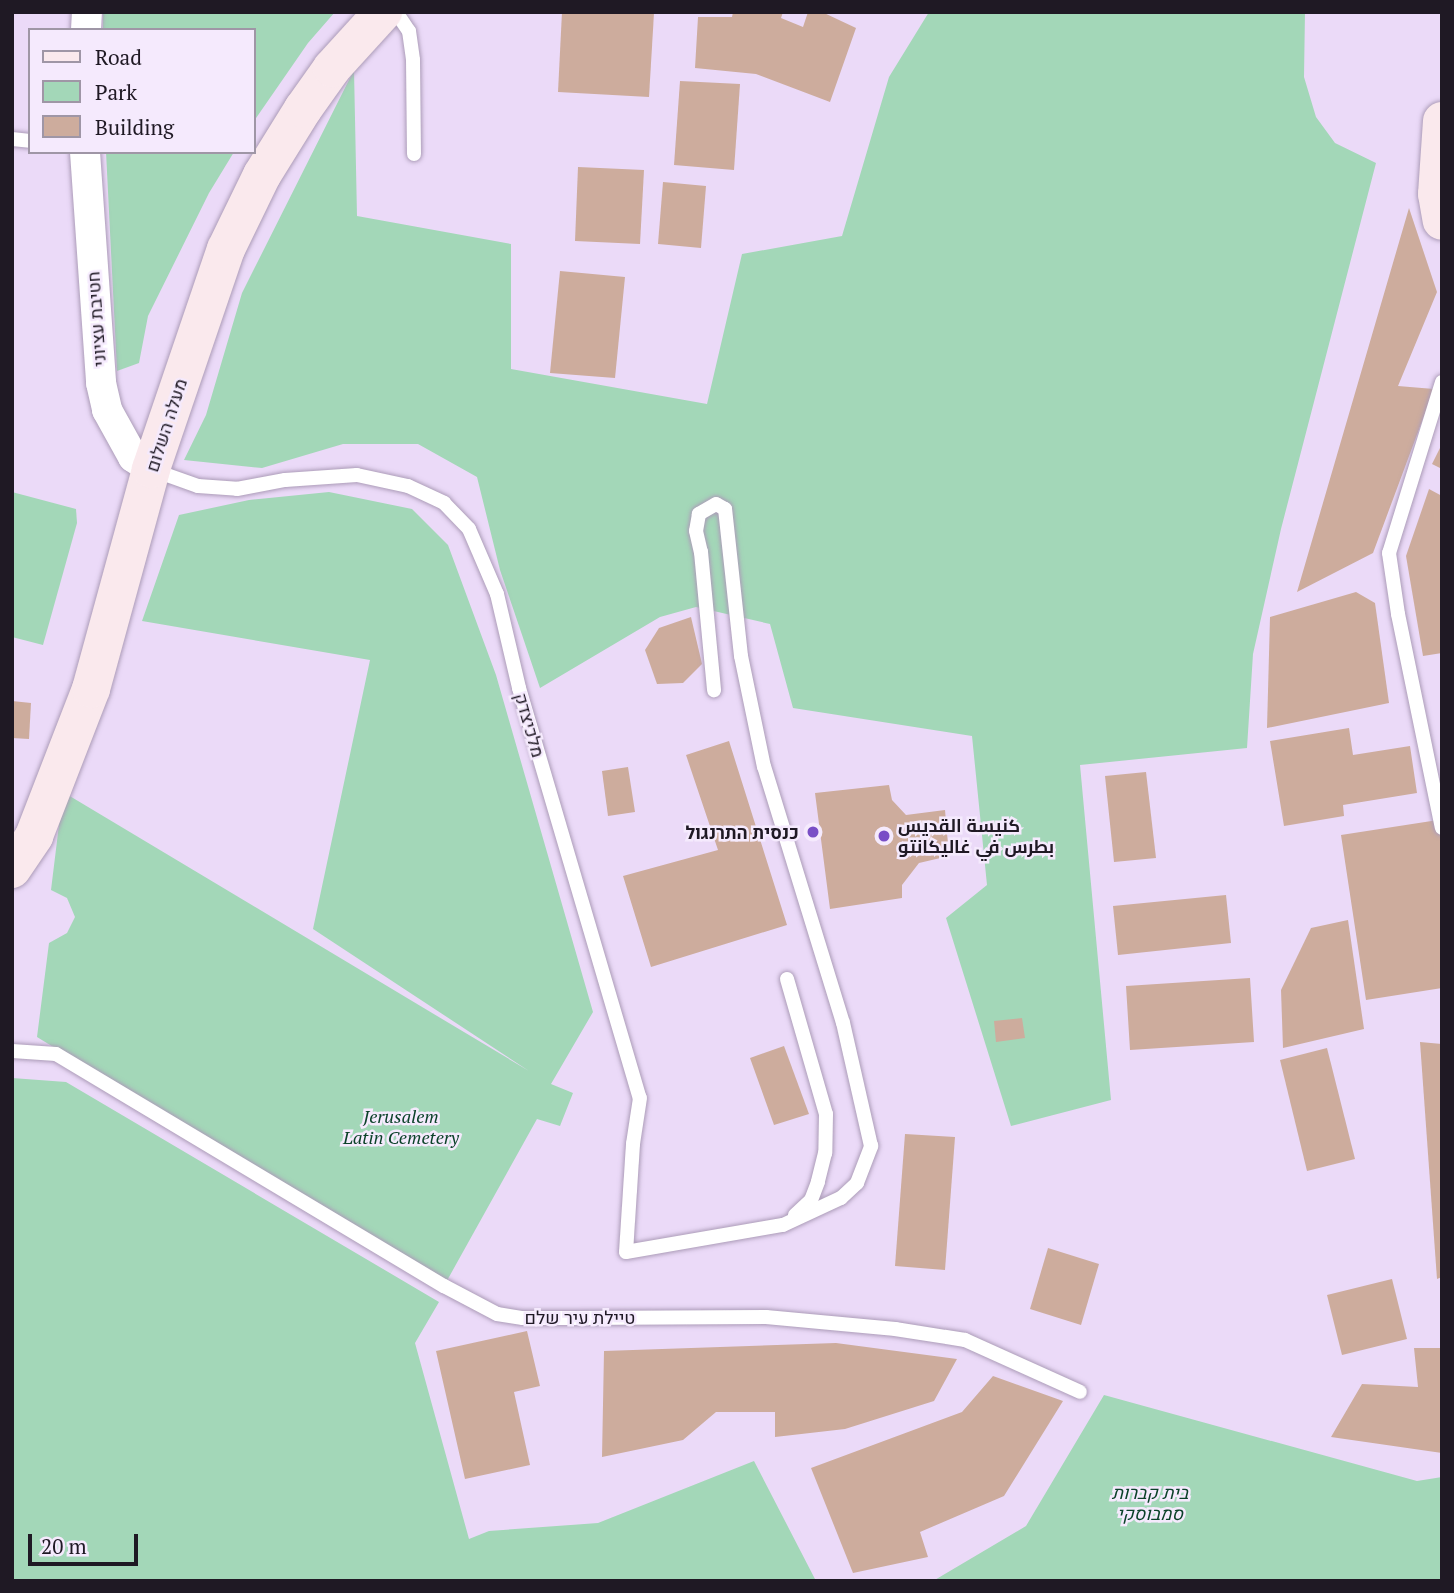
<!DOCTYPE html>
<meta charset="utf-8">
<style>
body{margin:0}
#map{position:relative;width:1454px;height:1593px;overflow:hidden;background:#ebdaf8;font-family:"PT Serif",Cairo,Heebo,serif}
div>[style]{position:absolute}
.green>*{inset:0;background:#a3d7b8}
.building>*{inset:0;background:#cdac9d}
.roads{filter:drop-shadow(0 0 2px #ac9cb8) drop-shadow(0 0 2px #ac9cb8)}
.lane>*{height:14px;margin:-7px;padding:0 7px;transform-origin:7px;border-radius:7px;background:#fff}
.street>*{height:30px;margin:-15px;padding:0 15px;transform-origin:15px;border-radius:15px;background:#fff}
.secondary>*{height:38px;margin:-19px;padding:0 19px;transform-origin:19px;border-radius:19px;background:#fae9ed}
.dots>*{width:19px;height:19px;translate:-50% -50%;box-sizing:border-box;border:4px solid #f5eafd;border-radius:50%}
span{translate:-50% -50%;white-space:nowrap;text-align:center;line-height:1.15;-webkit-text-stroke:5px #f5eafd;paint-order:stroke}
.street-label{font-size:18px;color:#1f1924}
.poi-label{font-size:18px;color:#1f1924;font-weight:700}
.left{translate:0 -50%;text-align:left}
.right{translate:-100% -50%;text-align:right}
.park-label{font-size:18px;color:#0b4229;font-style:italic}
.frame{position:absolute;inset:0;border:14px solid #1f1924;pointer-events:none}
.legend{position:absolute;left:28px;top:28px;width:228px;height:126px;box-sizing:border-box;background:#f5eafd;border:2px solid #9f96a6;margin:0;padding:9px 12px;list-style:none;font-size:21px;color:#1f1924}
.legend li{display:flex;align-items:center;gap:14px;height:35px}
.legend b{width:35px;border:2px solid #9f96a6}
.scale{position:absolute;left:28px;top:1534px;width:110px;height:32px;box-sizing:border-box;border:4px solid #1f1924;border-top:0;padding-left:9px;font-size:21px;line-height:24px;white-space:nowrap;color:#1f1924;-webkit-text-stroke:5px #f5eafd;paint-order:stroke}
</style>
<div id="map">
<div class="green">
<i style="clip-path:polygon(103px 12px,335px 12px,308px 43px,254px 121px,254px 30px,103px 30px)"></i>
<i style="clip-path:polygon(929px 12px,1305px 12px,1304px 77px,1316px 117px,1335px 143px,1376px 163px,1281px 529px,1253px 654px,1247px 748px,1080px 765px,1111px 1100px,1011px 1126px,946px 918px,987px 885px,972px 736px,793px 708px,770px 624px,696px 607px,660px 617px,540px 688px,500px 570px,477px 477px,418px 444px,343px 444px,262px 468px,184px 460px,206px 415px,242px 293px,354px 70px,357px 216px,511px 244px,511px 369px,707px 404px,742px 254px,842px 236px,889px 77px)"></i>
<i style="clip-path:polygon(106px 152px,234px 152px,209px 193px,148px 316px,139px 363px,117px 371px)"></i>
<i style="clip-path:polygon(12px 492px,76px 509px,77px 523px,43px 645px,12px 637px)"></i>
<i style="clip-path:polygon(329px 492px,412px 509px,448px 545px,496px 675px,593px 1012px,551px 1084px,573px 1093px,560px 1126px,537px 1119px,444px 1286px,37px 1037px,49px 943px,67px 933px,75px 917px,67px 898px,51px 890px,63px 792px,529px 1071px,313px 929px,370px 660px,142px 621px,179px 515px,249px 500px)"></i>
<i style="clip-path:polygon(12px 1078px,66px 1082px,439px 1302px,415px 1343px,469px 1539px,489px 1531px,598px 1523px,754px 1461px,816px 1581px,12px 1581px)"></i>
<i style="clip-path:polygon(1104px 1395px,1417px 1481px,1442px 1477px,1442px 1581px,933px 1581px,1026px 1526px)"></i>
</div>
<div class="building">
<i style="clip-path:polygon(562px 12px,654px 13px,649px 97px,558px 92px)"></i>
<i style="clip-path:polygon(733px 12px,783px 12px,781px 18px,803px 27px,808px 12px,822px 12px,856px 28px,830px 102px,756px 74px,695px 68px,698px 17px,732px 17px)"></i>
<i style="clip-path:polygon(680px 81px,740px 84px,734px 170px,674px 165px)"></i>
<i style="clip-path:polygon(578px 167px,644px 170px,640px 244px,575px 241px)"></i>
<i style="clip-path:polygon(663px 182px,706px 186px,701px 248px,658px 244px)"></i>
<i style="clip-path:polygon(1409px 208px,1437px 292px,1398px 386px,1434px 389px,1373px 553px,1297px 592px)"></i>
<i style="clip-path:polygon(560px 271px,625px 277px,615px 378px,550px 373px)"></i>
<i style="clip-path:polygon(1442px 444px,1442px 469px,1432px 464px)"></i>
<i style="clip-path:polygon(1429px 489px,1442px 496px,1442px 653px,1423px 656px,1406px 556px)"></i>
<i style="clip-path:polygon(1356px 592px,1375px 603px,1389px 703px,1267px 728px,1270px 617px)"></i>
<i style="clip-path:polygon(691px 617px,702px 664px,683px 683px,657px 684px,645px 650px,659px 628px)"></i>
<i style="clip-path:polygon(12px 701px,31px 703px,29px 739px,12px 738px)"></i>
<i style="clip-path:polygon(1349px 728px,1353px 755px,1410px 746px,1417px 793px,1343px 805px,1344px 816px,1284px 826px,1270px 741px)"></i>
<i style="clip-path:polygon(729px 741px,787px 925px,651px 967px,623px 876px,718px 850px,686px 755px)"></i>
<i style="clip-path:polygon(628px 767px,635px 812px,608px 816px,602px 771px)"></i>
<i style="clip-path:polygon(1146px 772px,1156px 858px,1114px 862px,1105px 776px)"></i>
<i style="clip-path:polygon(889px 785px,892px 800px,906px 815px,945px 810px,949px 856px,919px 863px,902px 885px,902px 898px,830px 909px,815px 793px)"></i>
<i style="clip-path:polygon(1438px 820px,1442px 841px,1442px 988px,1366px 1000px,1341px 835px)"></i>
<i style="clip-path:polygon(1226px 895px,1231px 943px,1118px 955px,1113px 906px)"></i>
<i style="clip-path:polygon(1348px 920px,1364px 1029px,1283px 1048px,1281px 990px,1311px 928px)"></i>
<i style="clip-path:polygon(1250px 978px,1254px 1042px,1130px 1050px,1126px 986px)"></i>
<i style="clip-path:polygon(1022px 1018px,1025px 1038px,996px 1042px,994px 1021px)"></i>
<i style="clip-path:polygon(1420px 1042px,1442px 1044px,1442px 1277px,1437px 1279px)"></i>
<i style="clip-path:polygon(784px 1046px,809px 1114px,774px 1125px,750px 1058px)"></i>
<i style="clip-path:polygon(1327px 1048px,1355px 1159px,1307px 1171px,1280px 1060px)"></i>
<i style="clip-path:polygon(905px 1134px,955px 1137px,945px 1270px,895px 1266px)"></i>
<i style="clip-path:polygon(1048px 1248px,1099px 1264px,1081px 1325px,1030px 1309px)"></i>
<i style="clip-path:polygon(1392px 1279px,1407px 1339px,1342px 1355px,1327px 1295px)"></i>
<i style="clip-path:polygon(527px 1331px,540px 1386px,514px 1392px,530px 1465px,465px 1479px,436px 1351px)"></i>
<i style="clip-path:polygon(836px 1343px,957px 1359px,934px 1401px,845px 1429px,775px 1437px,775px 1412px,716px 1412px,683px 1440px,602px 1457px,604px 1351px)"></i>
<i style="clip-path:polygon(1414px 1348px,1442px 1348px,1442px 1453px,1331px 1437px,1362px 1384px,1418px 1387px)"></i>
<i style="clip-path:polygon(993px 1376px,1063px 1401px,1004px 1496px,920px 1532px,928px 1557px,853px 1573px,811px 1468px,962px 1412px)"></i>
</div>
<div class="roads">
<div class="lane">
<i style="left:396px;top:12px;width:23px;rotate:56deg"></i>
<i style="left:409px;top:31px;width:29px;rotate:82deg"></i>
<i style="left:413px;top:60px;width:94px;rotate:89.4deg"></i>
<i style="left:12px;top:139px;width:18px;rotate:6deg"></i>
<i style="left:1442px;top:382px;width:179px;rotate:107.2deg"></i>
<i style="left:1389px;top:553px;width:62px;rotate:81.6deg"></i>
<i style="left:1398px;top:614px;width:218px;rotate:78.4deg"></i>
<i style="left:153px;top:470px;width:48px;rotate:19.6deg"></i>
<i style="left:198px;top:486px;width:39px;rotate:4deg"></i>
<i style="left:237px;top:489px;width:49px;rotate:-10.6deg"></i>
<i style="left:285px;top:480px;width:72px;rotate:-4deg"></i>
<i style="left:357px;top:475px;width:52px;rotate:12.2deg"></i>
<i style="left:408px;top:486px;width:40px;rotate:25deg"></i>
<i style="left:444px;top:503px;width:36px;rotate:46deg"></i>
<i style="left:469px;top:529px;width:71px;rotate:66.7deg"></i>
<i style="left:497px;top:594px;width:97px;rotate:76.8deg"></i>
<i style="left:519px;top:688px;width:427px;rotate:73.6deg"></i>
<i style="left:640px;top:1098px;width:47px;rotate:98.7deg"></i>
<i style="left:633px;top:1144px;width:108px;rotate:93.7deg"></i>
<i style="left:626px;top:1252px;width:159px;rotate:-9.8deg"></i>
<i style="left:783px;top:1225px;width:64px;rotate:-25deg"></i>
<i style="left:841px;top:1198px;width:22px;rotate:-43deg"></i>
<i style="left:857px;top:1183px;width:40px;rotate:-69deg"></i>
<i style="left:871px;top:1146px;width:126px;rotate:-102.8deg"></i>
<i style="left:843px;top:1023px;width:268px;rotate:-107.1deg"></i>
<i style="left:764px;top:767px;width:113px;rotate:-101.7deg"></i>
<i style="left:741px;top:656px;width:148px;rotate:-96.2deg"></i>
<i style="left:725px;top:509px;width:10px;rotate:-151deg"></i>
<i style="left:716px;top:504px;width:20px;rotate:150deg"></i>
<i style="left:699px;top:514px;width:17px;rotate:100deg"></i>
<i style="left:696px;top:531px;width:22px;rotate:77deg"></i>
<i style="left:701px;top:552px;width:139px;rotate:84.6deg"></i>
<i style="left:787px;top:979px;width:141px;rotate:73.9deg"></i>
<i style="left:826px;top:1114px;width:39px;rotate:91deg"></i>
<i style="left:825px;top:1153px;width:30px;rotate:104deg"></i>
<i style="left:818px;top:1182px;width:19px;rotate:111deg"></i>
<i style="left:811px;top:1200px;width:22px;rotate:137deg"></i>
<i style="left:12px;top:1051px;width:44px;rotate:3.9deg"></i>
<i style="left:56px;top:1054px;width:452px;rotate:30.9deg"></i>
<i style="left:444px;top:1286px;width:60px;rotate:27.8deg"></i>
<i style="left:497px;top:1314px;width:26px;rotate:9deg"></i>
<i style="left:523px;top:1318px;width:49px"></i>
<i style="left:572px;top:1318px;width:194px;rotate:-0.3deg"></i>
<i style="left:766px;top:1317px;width:130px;rotate:5.3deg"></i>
<i style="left:895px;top:1329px;width:71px;rotate:8.9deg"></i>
<i style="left:965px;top:1340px;width:126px;rotate:24.3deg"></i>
</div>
<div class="street">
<i style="left:86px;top:30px;width:18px;rotate:-87deg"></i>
<i style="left:85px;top:152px;width:232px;rotate:86deg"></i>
<i style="left:101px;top:383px;width:28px;rotate:77deg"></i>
<i style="left:107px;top:410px;width:54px;rotate:61deg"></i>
<i style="left:133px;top:457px;width:22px;rotate:34deg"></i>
</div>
<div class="secondary">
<i style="left:1442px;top:121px;width:73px;rotate:93.9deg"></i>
<i style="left:1437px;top:194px;width:27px;rotate:80deg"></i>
<i style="left:12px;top:869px;width:40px;rotate:-56deg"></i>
<i style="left:34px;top:836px;width:158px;rotate:-68.8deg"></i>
<i style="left:91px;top:689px;width:228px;rotate:-74.7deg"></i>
<i style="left:151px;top:469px;width:232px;rotate:-71.2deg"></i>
<i style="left:226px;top:249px;width:82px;rotate:-64.1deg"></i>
<i style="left:262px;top:175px;width:78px;rotate:-58.2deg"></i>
<i style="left:303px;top:109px;width:50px;rotate:-54.7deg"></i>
<i style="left:332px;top:68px;width:76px;rotate:-47.7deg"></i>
</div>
</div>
<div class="dots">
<i style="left:813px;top:832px;background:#794ec6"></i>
<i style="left:884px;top:836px;background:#794ec6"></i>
</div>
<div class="street-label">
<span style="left:96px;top:319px;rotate:-94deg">חטיבת עציוני</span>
<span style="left:166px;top:425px;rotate:-72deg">מעלה השלום</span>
<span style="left:530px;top:725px;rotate:74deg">מלכיצדק</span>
<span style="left:580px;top:1317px">טיילת עיר שלם</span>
</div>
<div class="poi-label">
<span class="left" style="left:898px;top:836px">كنيسة القديس<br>بطرس في غاليكانتو</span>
<span class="right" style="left:799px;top:832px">כנסית התרנגול</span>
</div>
<div class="park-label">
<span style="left:401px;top:1127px">Jerusalem<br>Latin Cemetery</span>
<span style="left:1150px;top:1503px">בית קברות<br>סמבוסקי</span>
</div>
<div class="frame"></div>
<ul class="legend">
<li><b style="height:9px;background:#fae9ed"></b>Road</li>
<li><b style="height:19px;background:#a3d7b8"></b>Park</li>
<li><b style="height:19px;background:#cdac9d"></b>Building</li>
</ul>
<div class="scale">20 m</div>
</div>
